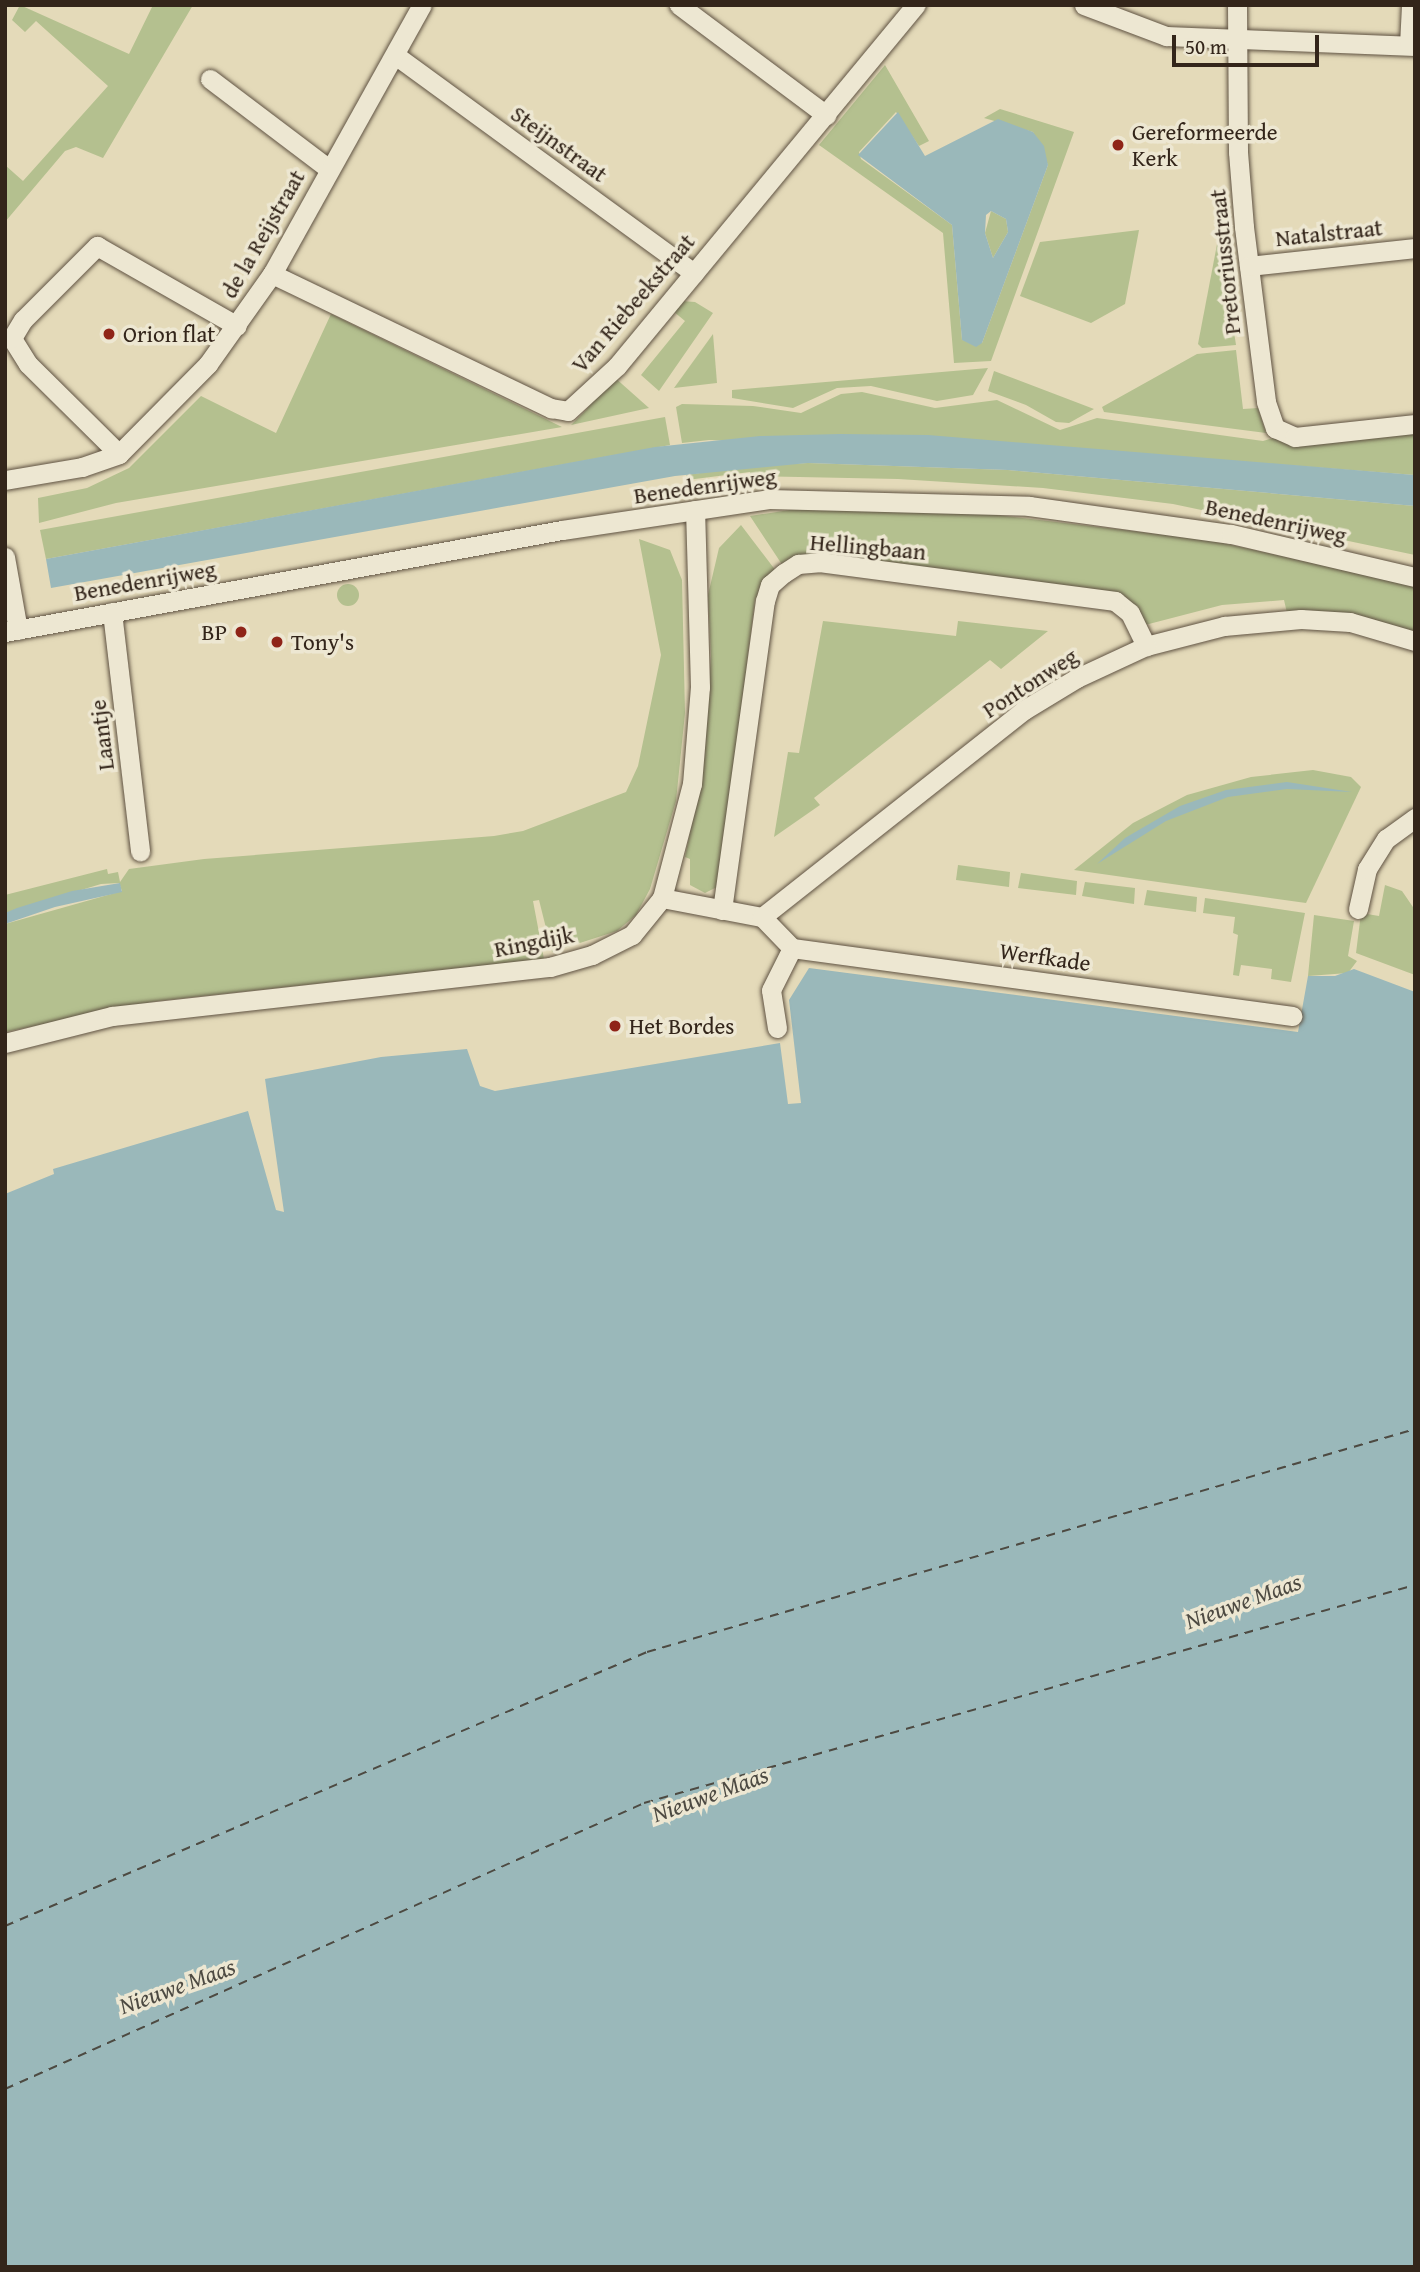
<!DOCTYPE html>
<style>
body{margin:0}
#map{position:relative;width:1420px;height:2272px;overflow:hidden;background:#e4dab9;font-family:"Gentium Book Plus",serif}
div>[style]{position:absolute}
.green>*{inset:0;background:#b4c08f}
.round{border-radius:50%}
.water>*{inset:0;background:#9ab8ba}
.ferry>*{height:2px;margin-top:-1px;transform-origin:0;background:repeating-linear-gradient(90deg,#4d4a42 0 9px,transparent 0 16px)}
.roads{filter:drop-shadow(0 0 2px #5f5242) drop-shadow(0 0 2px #5f5242)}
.minor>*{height:19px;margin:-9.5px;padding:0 9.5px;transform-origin:9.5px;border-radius:9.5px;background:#ede7d2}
.dots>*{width:19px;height:19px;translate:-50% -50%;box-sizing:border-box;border:4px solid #ede7d2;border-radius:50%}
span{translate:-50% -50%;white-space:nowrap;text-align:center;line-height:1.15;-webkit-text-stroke:7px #ede7d2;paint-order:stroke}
.poi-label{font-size:23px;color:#33251a}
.left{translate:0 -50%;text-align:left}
.right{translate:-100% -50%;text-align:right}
.street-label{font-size:23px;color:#33251a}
.water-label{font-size:24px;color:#4d4a42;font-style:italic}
.frame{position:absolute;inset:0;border:7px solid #33251a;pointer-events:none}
.scale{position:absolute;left:1172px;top:35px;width:147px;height:32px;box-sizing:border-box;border:4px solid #33251a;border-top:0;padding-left:9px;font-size:21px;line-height:24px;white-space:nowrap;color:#33251a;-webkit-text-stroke:5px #ede7d2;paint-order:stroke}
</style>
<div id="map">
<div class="green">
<i style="clip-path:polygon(20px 5px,129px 54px,153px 5px,193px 5px,103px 158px,76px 147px,65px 151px,5px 222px,5px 165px,23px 181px,108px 86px,36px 21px,25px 32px,12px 20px)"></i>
<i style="clip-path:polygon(885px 65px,929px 141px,919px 146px,896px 112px,859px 152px,861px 159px,952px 225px,962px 340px,982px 343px,1048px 165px,1033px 132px,984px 118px,1000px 109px,1074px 132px,991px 361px,954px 363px,943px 233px,819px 145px)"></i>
<i style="clip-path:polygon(991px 211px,1006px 219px,1008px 232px,993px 258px,985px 233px)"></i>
<i style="clip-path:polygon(1139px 230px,1125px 304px,1091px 323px,1020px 296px,1040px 242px)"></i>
<i style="clip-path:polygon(1219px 234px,1236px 345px,1202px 348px,1198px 344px)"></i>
<i style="clip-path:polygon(681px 301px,695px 302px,713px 313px,659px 391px,641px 375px,685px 321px,673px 311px)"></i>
<i style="clip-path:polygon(331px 314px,562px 427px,116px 503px,39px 523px,38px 498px,87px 488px,129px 468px,201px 396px,276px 433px)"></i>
<i style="clip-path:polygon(713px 334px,717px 383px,674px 388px)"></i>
<i style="clip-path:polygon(1236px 350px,1243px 409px,1258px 408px,1266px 433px,1104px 412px,1102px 407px,1197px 354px)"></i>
<i style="clip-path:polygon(988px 368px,973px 395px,937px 401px,871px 386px,837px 388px,793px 408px,732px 398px,732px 390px)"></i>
<i style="clip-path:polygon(994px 371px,1094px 409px,1069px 423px,1056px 422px,1026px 405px,988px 391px)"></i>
<i style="clip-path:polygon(613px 376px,649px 408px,571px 425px,586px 410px)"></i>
<i style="clip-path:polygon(862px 392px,935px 408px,997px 400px,1060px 430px,1097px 418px,1263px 441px,1273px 438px,1296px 445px,1415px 431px,1415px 475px,1169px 456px,709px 440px,682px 443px,676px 407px,682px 404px,753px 406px,801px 413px,841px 394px)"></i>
<i style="clip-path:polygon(665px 417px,670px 445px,46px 559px,40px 530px)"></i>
<i style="clip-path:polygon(808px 463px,1008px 470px,1415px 506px,1415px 555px,1173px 504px,1043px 488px,898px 479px,750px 476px,750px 472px,687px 480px,686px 475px,751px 466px)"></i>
<i style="clip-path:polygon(809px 507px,979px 513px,1209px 540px,1415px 586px,1415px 633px,1287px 613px,1284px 600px,1222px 605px,1145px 625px,1136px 610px,783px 566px,750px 516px)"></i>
<i style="clip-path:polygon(741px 525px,776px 571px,755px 600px,719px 886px,705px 893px,690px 885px,690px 859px,685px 857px,704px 762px,711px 656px,708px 595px,719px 548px)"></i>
<i style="clip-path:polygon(639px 539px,670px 550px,682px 580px,685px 713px,676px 801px,650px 889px,636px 915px,617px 931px,552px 952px,539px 900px,533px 901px,544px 959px,157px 1001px,5px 1032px,5px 924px,122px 891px,119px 883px,101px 884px,5px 913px,5px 895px,107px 869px,108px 874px,118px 872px,120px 882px,129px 869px,204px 859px,494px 836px,523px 831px,626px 792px,638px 766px,661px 655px)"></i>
<i class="round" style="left:337px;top:584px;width:22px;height:22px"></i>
<i style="clip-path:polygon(823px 621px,956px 636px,958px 621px,1048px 631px,1001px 669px,990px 660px,814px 798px,820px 805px,774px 837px,788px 752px,799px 753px)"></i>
<i style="clip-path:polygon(1313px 770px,1351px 777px,1361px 787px,1306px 903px,1074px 870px,1133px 823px,1187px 795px,1251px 777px)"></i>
<i style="clip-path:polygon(958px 865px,1010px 872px,1009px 887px,956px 880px)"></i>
<i style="clip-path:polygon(1021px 873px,1077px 881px,1076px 895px,1018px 888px)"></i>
<i style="clip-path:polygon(1085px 882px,1135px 888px,1134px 904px,1082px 896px)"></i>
<i style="clip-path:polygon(1385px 885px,1402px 891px,1415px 910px,1415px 975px,1356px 953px,1361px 913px,1379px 916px)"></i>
<i style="clip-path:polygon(1147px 890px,1197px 897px,1196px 912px,1144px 905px)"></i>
<i style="clip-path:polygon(1205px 898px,1305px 913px,1291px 982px,1271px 979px,1272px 969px,1241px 965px,1239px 976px,1233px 975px,1238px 935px,1233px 933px,1235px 917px,1203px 913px)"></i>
<i style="clip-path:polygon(1314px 915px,1354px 921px,1348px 956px,1357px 961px,1348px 973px,1308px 976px)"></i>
</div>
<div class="water">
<i style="clip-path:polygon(evenodd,898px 112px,925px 156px,998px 119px,1033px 132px,1044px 146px,1048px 165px,982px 343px,976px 347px,962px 340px,952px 225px,858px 155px,898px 112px,991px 211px,1006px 219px,1008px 232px,993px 258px,985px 233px,986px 215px,991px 211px)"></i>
<i style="clip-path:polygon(840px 434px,928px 435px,1415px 475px,1415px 506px,1008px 470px,808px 463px,675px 476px,51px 588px,46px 559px,655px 447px,760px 436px)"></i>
<i style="clip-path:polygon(1287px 782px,1352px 792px,1287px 789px,1228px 797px,1166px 821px,1097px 864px,1125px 838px,1180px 806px,1226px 790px)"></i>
<i style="clip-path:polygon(120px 883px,122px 892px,55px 907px,5px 924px,5px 913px,17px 908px,72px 891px)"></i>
<i style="clip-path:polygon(809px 968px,1298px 1032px,1308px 976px,1335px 976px,1354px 969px,1415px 992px,1415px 2267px,5px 2267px,5px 1194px,54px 1174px,53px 1169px,248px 1111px,276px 1210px,284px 1212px,265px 1079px,381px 1057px,467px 1049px,480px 1086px,495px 1091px,780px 1043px,788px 1104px,801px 1103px,789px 1000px)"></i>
</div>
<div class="ferry">
<i style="left:5px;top:1926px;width:698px;rotate:-23.11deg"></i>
<i style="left:647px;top:1652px;width:800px;rotate:-16.19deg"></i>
<i style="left:5px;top:2089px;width:700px;rotate:-24.11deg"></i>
<i style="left:644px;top:1803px;width:801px;rotate:-15.79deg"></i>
</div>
<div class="roads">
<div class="minor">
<i style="left:679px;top:5px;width:184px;rotate:36.8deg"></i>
<i style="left:1084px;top:5px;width:88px;rotate:20.7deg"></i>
<i style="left:1166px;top:36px;width:249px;rotate:2.3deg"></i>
<i style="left:1237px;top:5px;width:147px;rotate:89.6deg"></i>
<i style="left:1238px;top:152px;width:75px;rotate:85.4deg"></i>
<i style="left:1244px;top:227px;width:176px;rotate:82.8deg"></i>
<i style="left:1266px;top:402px;width:28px;rotate:71deg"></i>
<i style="left:1275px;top:428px;width:22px;rotate:24deg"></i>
<i style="left:1295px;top:437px;width:121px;rotate:-6.2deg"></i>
<i style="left:1409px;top:45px;width:40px;rotate:-87.1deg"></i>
<i style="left:395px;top:55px;width:370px;rotate:36.1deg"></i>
<i style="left:210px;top:79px;width:149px;rotate:37.1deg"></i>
<i style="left:1249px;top:266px;width:167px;rotate:-6.2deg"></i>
<i style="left:272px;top:274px;width:310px;rotate:25.7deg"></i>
<i style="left:551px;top:408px;width:17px;rotate:10deg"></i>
<i style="left:568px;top:411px;width:67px;rotate:-42.6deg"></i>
<i style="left:617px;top:366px;width:469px;rotate:-50.4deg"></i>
<i style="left:119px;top:454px;width:128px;rotate:-135.3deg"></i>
<i style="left:28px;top:364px;width:31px;rotate:-122deg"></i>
<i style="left:12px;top:338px;width:21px;rotate:-59deg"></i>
<i style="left:23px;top:320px;width:105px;rotate:-45deg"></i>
<i style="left:97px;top:246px;width:161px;rotate:29.7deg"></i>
<i style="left:5px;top:480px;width:78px;rotate:-9.6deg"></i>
<i style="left:82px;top:467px;width:39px;rotate:-19deg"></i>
<i style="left:119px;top:454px;width:127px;rotate:-45.3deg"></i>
<i style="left:208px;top:364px;width:110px;rotate:-54.6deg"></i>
<i style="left:272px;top:274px;width:308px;rotate:-60.9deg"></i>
<i style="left:5px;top:557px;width:74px;rotate:79.9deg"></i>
<i style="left:112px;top:612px;width:241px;rotate:83.3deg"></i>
<i style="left:5px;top:632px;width:566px;rotate:-10.38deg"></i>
<i style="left:562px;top:530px;width:209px;rotate:-8.5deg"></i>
<i style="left:769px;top:499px;width:260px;rotate:1.5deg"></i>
<i style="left:1029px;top:506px;width:204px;rotate:7.9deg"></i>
<i style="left:1231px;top:534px;width:189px;rotate:13.2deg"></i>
<i style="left:662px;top:898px;width:102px;rotate:10.8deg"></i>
<i style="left:762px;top:917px;width:334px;rotate:-38.3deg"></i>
<i style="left:1024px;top:710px;width:62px;rotate:-31.1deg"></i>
<i style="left:1077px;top:678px;width:76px;rotate:-24.9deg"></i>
<i style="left:1146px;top:646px;width:81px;rotate:-14.4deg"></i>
<i style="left:1224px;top:626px;width:77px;rotate:-5.2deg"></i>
<i style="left:1301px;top:619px;width:49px;rotate:3.5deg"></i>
<i style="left:1350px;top:622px;width:68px;rotate:16.3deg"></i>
<i style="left:1358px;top:909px;width:41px;rotate:-77.3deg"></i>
<i style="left:1367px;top:869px;width:36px;rotate:-58deg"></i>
<i style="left:1386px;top:839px;width:36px;rotate:-36deg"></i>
<i style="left:722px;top:910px;width:312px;rotate:-82.1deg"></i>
<i style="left:765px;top:601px;width:17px;rotate:-73deg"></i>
<i style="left:770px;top:585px;width:18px;rotate:-41deg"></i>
<i style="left:784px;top:573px;width:17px;rotate:-33deg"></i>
<i style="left:798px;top:564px;width:21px;rotate:-5deg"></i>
<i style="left:819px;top:562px;width:299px;rotate:7.5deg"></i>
<i style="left:1115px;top:601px;width:19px;rotate:39deg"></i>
<i style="left:1130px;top:613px;width:37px;rotate:64deg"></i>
<i style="left:762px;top:917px;width:43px;rotate:45.9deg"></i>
<i style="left:792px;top:948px;width:505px;rotate:7.74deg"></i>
<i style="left:777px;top:1028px;width:38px;rotate:-99deg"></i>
<i style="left:771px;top:990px;width:47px;rotate:-63.4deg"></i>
<i style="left:5px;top:1043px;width:110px;rotate:-14.2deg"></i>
<i style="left:112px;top:1016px;width:441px;rotate:-6.4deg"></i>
<i style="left:550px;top:967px;width:44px;rotate:-15.9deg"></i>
<i style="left:592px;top:955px;width:45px;rotate:-26.6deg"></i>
<i style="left:632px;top:935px;width:48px;rotate:-51deg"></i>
<i style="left:662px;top:898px;width:118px;rotate:-75.3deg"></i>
<i style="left:692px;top:784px;width:97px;rotate:-85.3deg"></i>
<i style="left:700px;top:687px;width:177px;rotate:-91.6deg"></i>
</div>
</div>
<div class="dots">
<i style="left:1118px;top:145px;background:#8f2418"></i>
<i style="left:109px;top:334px;background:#8f2418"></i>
<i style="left:241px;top:632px;background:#8f2418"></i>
<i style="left:277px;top:642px;background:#8f2418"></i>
<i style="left:615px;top:1026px;background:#8f2418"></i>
</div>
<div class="poi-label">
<span class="left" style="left:1132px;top:145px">Gereformeerde<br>Kerk</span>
<span class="left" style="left:123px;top:334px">Orion flat</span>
<span class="right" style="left:227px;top:632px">BP</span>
<span class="left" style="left:291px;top:642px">Tony's</span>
<span class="left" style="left:629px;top:1026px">Het Bordes</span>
</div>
<div class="street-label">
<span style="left:559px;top:144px;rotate:36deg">Steijnstraat</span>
<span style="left:1329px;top:233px;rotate:-6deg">Natalstraat</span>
<span style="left:263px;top:234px;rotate:-60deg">de la Reijstraat</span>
<span style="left:1225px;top:262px;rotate:-96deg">Pretoriusstraat</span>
<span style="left:633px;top:303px;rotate:-49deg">Van Riebeekstraat</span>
<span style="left:705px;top:486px;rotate:-8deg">Benedenrijweg</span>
<span style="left:1276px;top:521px;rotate:12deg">Benedenrijweg</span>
<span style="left:868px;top:547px;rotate:5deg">Hellingbaan</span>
<span style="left:145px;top:581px;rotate:-10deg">Benedenrijweg</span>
<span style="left:1030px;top:683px;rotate:-33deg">Pontonweg</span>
<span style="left:102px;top:735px;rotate:-97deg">Laantje</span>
<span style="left:534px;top:942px;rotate:-11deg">Ringdijk</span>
<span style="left:1045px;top:957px;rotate:8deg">Werfkade</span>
</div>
<div class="water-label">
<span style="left:1243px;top:1601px;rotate:-20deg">Nieuwe Maas</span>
<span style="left:710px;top:1794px;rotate:-20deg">Nieuwe Maas</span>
<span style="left:177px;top:1986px;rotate:-20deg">Nieuwe Maas</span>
</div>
<div class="frame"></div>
<div class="scale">50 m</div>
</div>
